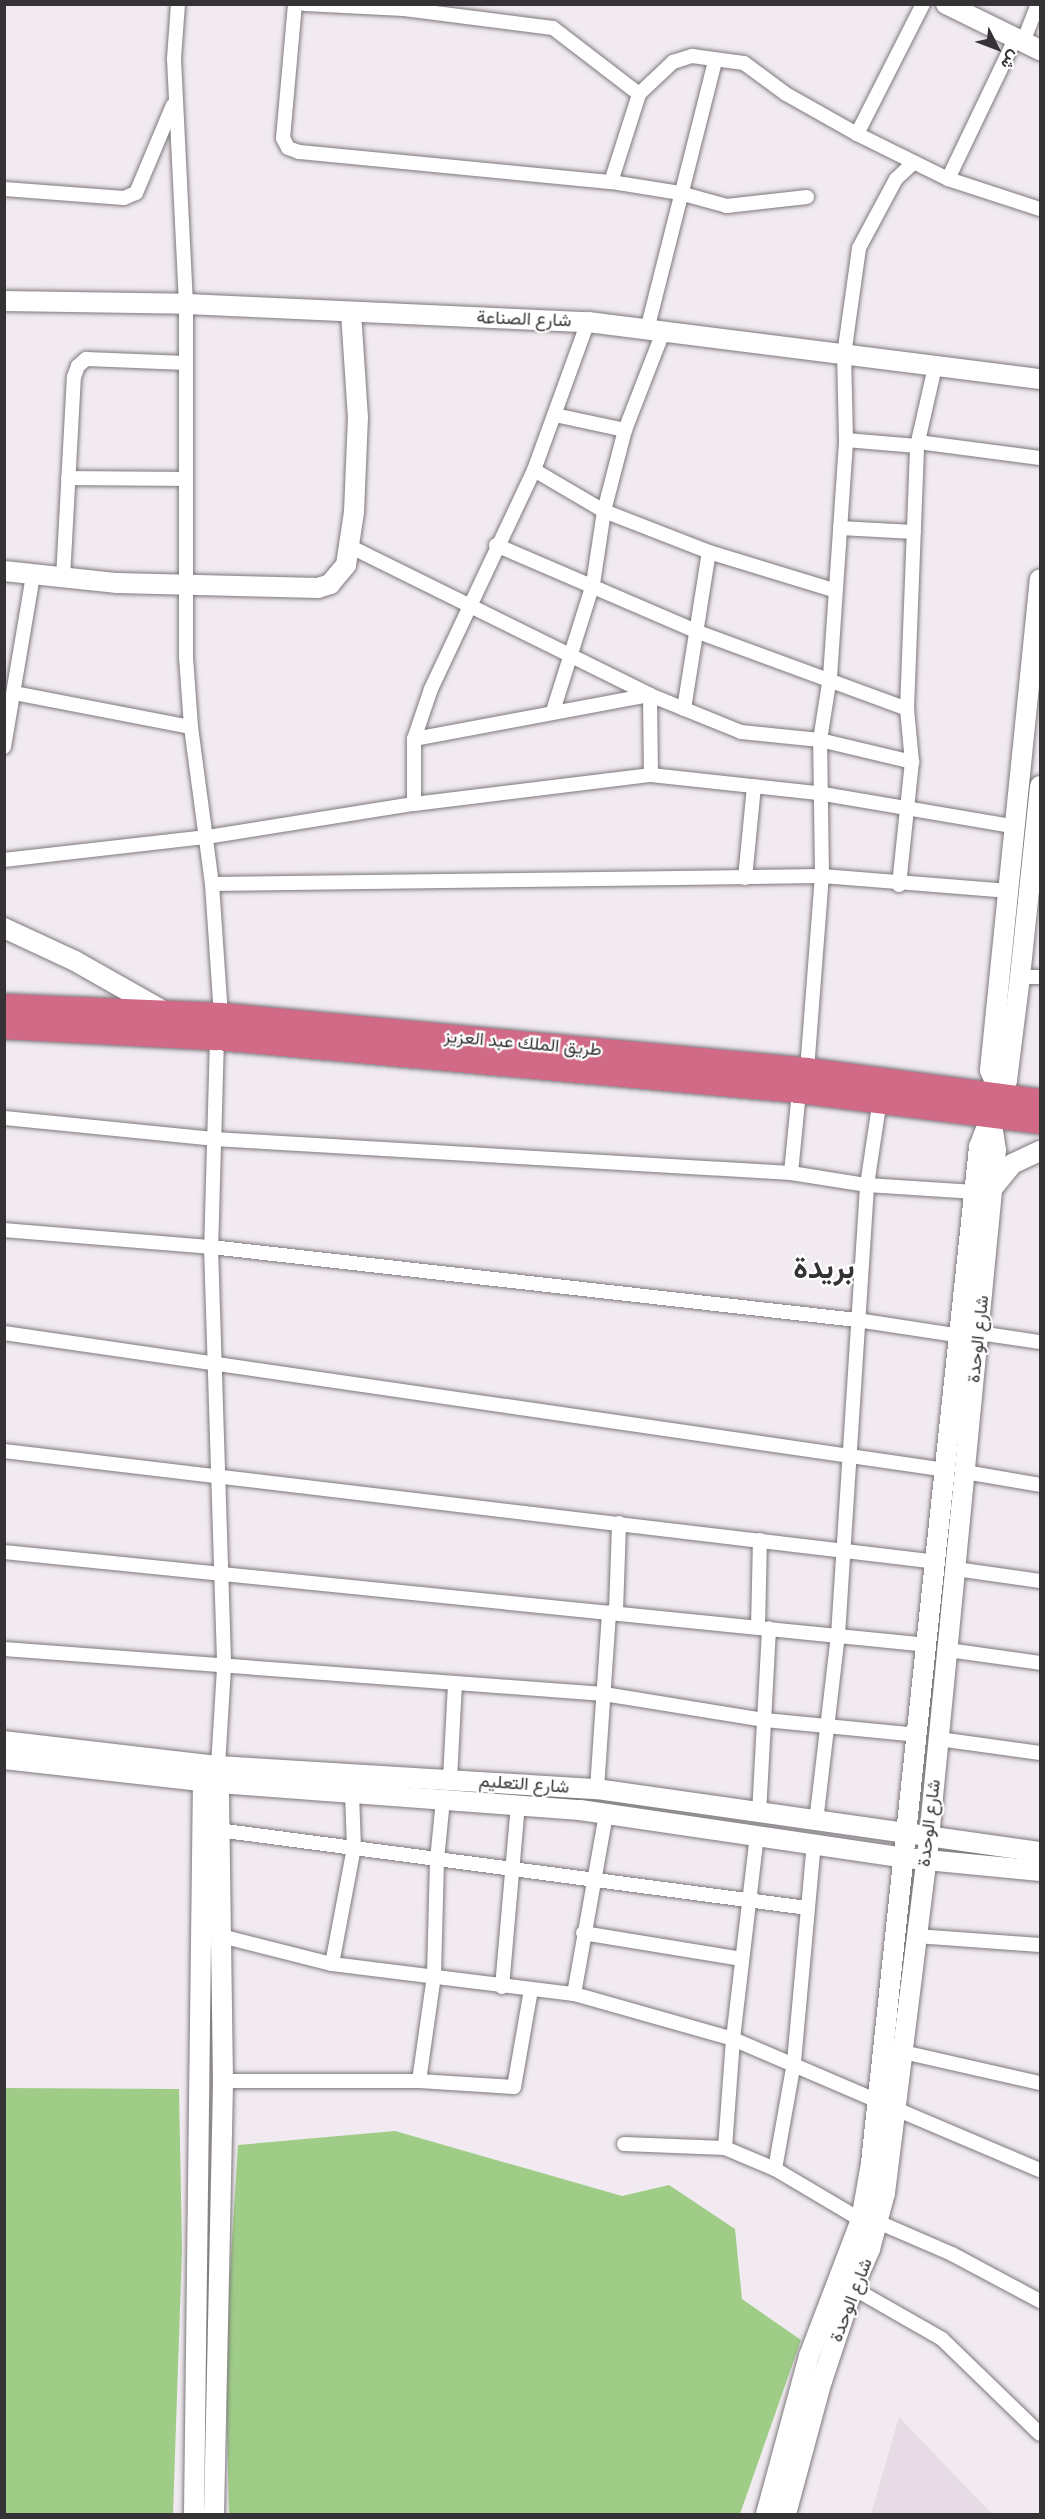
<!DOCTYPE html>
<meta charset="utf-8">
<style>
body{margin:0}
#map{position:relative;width:1045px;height:2519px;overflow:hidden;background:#f1ebf1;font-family:"Public Sans",Vazirmatn,sans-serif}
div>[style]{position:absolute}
.built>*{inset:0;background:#e7dce6}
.green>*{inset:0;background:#9fcd87}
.roads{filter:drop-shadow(0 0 2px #7d787d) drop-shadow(0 0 2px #7d787d)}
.street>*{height:14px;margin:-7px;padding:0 7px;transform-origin:7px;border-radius:7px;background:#fff}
.secondary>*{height:20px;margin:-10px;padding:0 10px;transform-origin:10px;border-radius:10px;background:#fff}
.highway>*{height:24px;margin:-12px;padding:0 12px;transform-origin:12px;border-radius:12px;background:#d16a86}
span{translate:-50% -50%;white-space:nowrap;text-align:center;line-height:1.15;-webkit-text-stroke:4.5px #fff;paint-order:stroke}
.street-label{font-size:18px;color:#343234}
.town-label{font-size:30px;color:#343234;font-weight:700}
.frame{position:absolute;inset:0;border:6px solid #343234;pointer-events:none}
.north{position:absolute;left:967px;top:18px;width:60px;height:60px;-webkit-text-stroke:4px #fff;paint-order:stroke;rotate:132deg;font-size:16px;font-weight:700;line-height:24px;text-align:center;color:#343234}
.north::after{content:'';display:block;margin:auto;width:21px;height:27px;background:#343234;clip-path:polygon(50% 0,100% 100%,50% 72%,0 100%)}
</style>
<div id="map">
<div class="built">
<i style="clip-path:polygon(899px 2417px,992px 2514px,871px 2514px)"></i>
</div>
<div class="green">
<i style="clip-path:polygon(5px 2088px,179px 2089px,182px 2249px,173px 2514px,5px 2514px)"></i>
<i style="clip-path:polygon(395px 2131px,622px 2196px,669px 2185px,735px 2229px,742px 2299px,801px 2340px,740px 2514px,229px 2514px,225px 2349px,238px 2145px)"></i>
</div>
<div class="roads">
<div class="street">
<i style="left:178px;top:4px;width:55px;rotate:94.2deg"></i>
<i style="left:174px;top:59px;width:245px;rotate:87.2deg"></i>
<i style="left:186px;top:304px;width:353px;rotate:90deg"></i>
<i style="left:186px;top:657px;width:70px;rotate:85.9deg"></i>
<i style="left:191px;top:727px;width:158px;rotate:82.4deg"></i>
<i style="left:212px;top:884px;width:131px;rotate:86.1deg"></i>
<i style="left:295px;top:4px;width:135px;rotate:95.1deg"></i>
<i style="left:283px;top:138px;width:11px;rotate:63deg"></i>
<i style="left:288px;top:148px;width:12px;rotate:20deg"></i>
<i style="left:299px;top:152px;width:313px;rotate:5.5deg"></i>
<i style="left:305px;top:4px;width:99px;rotate:2.9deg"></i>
<i style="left:404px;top:9px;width:150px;rotate:7.3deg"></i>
<i style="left:553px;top:28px;width:108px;rotate:37.5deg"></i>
<i style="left:923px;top:4px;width:146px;rotate:116.9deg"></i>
<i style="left:857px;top:134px;width:102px;rotate:26.3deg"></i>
<i style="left:948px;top:179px;width:97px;rotate:18.1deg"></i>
<i style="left:1023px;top:42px;width:41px;rotate:-68.5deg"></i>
<i style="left:948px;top:179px;width:155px;rotate:-64.4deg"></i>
<i style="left:4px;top:189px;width:120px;rotate:4.3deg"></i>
<i style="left:124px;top:198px;width:13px;rotate:-23deg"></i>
<i style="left:136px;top:193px;width:95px;rotate:-67.2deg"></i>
<i style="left:807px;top:197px;width:81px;rotate:173.6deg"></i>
<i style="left:727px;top:206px;width:49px;rotate:-164.5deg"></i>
<i style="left:680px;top:193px;width:70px;rotate:-170.9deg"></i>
<i style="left:611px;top:182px;width:92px;rotate:-72.3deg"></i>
<i style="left:639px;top:94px;width:47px;rotate:-43.3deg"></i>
<i style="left:673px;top:62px;width:20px;rotate:-18deg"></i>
<i style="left:692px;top:56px;width:52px;rotate:7.7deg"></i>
<i style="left:744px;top:63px;width:52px;rotate:36.4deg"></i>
<i style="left:786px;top:94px;width:81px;rotate:29.4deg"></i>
<i style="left:647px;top:330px;width:276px;rotate:-75.8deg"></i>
<i style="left:555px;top:415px;width:72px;rotate:12.1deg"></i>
<i style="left:846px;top:440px;width:71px;rotate:4.8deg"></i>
<i style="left:918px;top:442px;width:123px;rotate:7.5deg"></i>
<i style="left:534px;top:470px;width:81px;rotate:30.4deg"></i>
<i style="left:604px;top:511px;width:113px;rotate:21.3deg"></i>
<i style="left:709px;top:552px;width:130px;rotate:17deg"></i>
<i style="left:68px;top:478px;width:118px;rotate:0.5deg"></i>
<i style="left:840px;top:528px;width:74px;rotate:3.1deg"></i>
<i style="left:496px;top:545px;width:220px;rotate:23.3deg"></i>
<i style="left:698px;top:632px;width:223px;rotate:20.2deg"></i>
<i style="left:349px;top:546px;width:336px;rotate:26.3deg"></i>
<i style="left:650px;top:695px;width:98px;rotate:22.1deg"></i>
<i style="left:741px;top:732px;width:79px;rotate:5.8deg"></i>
<i style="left:820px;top:740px;width:95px;rotate:13.4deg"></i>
<i style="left:63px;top:578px;width:201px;rotate:-86.9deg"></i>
<i style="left:74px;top:377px;width:12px;rotate:-70deg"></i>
<i style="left:78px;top:366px;width:11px;rotate:-41deg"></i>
<i style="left:86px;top:359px;width:100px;rotate:2.3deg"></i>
<i style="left:14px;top:693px;width:180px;rotate:10.9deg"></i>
<i style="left:650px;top:695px;width:80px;rotate:89.3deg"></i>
<i style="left:684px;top:709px;width:159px;rotate:-81deg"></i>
<i style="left:553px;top:711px;width:133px;rotate:-72.5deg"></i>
<i style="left:593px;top:584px;width:74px;rotate:-81.4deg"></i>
<i style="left:604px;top:511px;width:84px;rotate:-75.5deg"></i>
<i style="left:625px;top:430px;width:105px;rotate:-68.8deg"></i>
<i style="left:414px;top:739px;width:240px;rotate:-10.6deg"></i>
<i style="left:4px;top:747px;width:174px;rotate:-80.4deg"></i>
<i style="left:414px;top:804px;width:65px;rotate:-90deg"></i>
<i style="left:414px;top:739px;width:53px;rotate:-71.2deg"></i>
<i style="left:431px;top:689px;width:242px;rotate:-64.8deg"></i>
<i style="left:534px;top:470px;width:158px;rotate:-70deg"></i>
<i style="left:4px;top:860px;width:204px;rotate:-6.5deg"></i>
<i style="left:207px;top:837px;width:210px;rotate:-9.1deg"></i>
<i style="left:414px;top:804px;width:239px;rotate:-7deg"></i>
<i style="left:651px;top:775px;width:168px;rotate:6.2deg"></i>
<i style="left:818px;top:793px;width:202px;rotate:9.7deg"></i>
<i style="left:745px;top:878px;width:92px;rotate:-84.4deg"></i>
<i style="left:212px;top:884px;width:610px;rotate:-0.75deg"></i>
<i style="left:822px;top:876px;width:188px;rotate:4.6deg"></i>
<i style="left:899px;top:885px;width:124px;rotate:-84deg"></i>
<i style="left:912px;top:762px;width:53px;rotate:-95.4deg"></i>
<i style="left:907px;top:709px;width:263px;rotate:-87.8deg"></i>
<i style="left:917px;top:446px;width:81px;rotate:-77.2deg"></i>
<i style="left:1020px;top:977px;width:20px"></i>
<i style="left:217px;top:1038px;width:209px;rotate:91.6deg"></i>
<i style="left:211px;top:1247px;width:421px;rotate:88.2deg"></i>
<i style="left:224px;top:1668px;width:98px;rotate:93.5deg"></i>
<i style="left:807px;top:1070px;width:195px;rotate:-85.6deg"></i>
<i style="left:822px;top:876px;width:136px;rotate:-90.8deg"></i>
<i style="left:820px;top:740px;width:64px;rotate:-81deg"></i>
<i style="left:830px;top:677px;width:238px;rotate:-86.1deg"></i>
<i style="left:846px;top:440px;width:85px;rotate:-91.3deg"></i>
<i style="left:844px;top:355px;width:108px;rotate:-82deg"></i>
<i style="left:859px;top:248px;width:78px;rotate:-61.8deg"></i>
<i style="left:896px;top:179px;width:22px;rotate:-43deg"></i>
<i style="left:4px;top:1118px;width:211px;rotate:5.7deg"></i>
<i style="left:214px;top:1139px;width:578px;rotate:3.37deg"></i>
<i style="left:791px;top:1173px;width:77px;rotate:9deg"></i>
<i style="left:867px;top:1185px;width:108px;rotate:3.7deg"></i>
<i style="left:791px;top:1173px;width:82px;rotate:-84.4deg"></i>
<i style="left:4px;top:1230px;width:208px;rotate:4.7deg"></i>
<i style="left:211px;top:1247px;width:650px;rotate:6.45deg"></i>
<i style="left:857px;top:1320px;width:105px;rotate:8.7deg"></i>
<i style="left:4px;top:1333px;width:953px;rotate:8.27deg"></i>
<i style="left:979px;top:1333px;width:62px;rotate:8.4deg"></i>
<i style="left:4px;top:1451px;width:940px;rotate:6.78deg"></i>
<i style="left:965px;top:1472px;width:76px;rotate:9.8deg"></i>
<i style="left:4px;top:1552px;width:929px;rotate:5.75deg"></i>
<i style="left:956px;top:1569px;width:85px;rotate:8.1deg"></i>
<i style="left:616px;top:1611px;width:88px;rotate:-88deg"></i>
<i style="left:758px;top:1627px;width:87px;rotate:-88.7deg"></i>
<i style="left:4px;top:1649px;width:602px;rotate:4.29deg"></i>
<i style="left:604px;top:1694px;width:163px;rotate:9.2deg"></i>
<i style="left:765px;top:1720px;width:154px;rotate:5.6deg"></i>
<i style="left:948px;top:1650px;width:93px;rotate:8deg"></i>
<i style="left:939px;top:1739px;width:102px;rotate:7.9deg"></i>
<i style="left:450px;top:1779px;width:95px;rotate:-87deg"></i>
<i style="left:597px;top:1789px;width:177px;rotate:-86.1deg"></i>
<i style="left:759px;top:1814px;width:186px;rotate:-86.9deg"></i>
<i style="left:816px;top:1822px;width:188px;rotate:-83.3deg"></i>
<i style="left:838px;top:1635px;width:451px;rotate:-86.3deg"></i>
<i style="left:867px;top:1185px;width:87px;rotate:-81.4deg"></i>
<i style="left:218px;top:1830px;width:594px;rotate:7.54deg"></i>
<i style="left:583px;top:1933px;width:161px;rotate:9.3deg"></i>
<i style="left:221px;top:1936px;width:114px;rotate:14.2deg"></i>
<i style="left:332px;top:1964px;width:244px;rotate:7.1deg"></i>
<i style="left:574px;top:1994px;width:165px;rotate:15.8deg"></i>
<i style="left:733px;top:2039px;width:158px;rotate:23.2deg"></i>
<i style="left:916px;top:1936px;width:124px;rotate:4.2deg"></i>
<i style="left:332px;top:1964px;width:118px;rotate:-79.3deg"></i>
<i style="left:354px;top:1848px;width:55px;rotate:-92.1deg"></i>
<i style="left:502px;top:1987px;width:183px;rotate:-85deg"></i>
<i style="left:574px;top:1994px;width:183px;rotate:-79.9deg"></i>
<i style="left:903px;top:2052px;width:140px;rotate:12.8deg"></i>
<i style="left:223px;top:2081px;width:196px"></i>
<i style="left:419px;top:2081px;width:95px;rotate:3.6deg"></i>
<i style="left:514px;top:2087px;width:98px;rotate:-80.1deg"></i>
<i style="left:419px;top:2081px;width:107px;rotate:-81.9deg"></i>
<i style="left:434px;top:1975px;width:115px;rotate:-88.5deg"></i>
<i style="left:437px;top:1860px;width:60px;rotate:-84.3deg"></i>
<i style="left:896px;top:2109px;width:156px;rotate:23deg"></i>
<i style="left:624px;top:2144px;width:101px;rotate:2.3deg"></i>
<i style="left:725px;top:2148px;width:54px;rotate:22.8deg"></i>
<i style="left:775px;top:2169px;width:100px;rotate:30.7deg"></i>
<i style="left:725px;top:2148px;width:109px;rotate:-85.8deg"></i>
<i style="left:733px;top:2039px;width:204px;rotate:-83.3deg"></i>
<i style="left:775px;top:2169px;width:109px;rotate:-79.9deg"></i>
<i style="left:794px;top:2062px;width:219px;rotate:-84.8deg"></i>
<i style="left:878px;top:2222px;width:81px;rotate:23.4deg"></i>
<i style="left:952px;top:2254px;width:100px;rotate:28.1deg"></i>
<i style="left:853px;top:2288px;width:103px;rotate:29.8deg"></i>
<i style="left:942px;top:2339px;width:136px;rotate:44.1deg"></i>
</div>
<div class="secondary">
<i style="left:946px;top:4px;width:105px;rotate:26.1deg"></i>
<i style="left:4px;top:301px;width:182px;rotate:0.9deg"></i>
<i style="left:186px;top:304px;width:402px;rotate:2.6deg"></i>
<i style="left:588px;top:322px;width:456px;rotate:7.2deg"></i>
<i style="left:4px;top:571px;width:114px;rotate:6.1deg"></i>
<i style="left:117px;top:583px;width:201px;rotate:1.4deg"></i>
<i style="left:318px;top:588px;width:13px;rotate:-18deg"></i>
<i style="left:330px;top:584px;width:25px;rotate:-50deg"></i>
<i style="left:346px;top:565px;width:54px;rotate:-81.4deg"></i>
<i style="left:354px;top:512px;width:94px;rotate:-87.6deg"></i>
<i style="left:358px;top:418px;width:106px;rotate:-93.8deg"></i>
<i style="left:4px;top:928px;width:78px;rotate:24.9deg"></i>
<i style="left:75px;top:961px;width:103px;rotate:29.5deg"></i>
<i style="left:1001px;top:1096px;width:28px;rotate:-113deg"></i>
<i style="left:990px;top:1070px;width:493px;rotate:-84.2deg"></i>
<i style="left:1001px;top:1096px;width:17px;rotate:-69deg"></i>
<i style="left:1007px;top:1080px;width:104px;rotate:-82.8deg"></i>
<i style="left:1020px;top:977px;width:192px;rotate:-84deg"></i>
<i style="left:992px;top:1189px;width:32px;rotate:-51deg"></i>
<i style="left:1012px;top:1164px;width:31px;rotate:-25deg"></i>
<i style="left:4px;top:1741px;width:215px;rotate:6.7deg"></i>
<i style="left:218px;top:1766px;width:380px;rotate:3.5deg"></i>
<i style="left:597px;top:1789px;width:447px;rotate:8.1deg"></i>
<i style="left:4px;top:1759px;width:216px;rotate:6.4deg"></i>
<i style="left:219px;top:1783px;width:362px;rotate:4.3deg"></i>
<i style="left:580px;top:1810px;width:330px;rotate:8.4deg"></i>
<i style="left:906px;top:1858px;width:135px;rotate:5.5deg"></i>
<i style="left:194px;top:2514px;width:733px;rotate:-89.3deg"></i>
<i style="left:214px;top:2514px;width:433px;rotate:-88.8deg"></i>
<i style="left:223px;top:2081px;width:298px;rotate:-90.8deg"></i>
<i style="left:766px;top:2514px;width:164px;rotate:-74.8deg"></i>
<i style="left:809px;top:2356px;width:146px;rotate:-69.1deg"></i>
<i style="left:861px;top:2220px;width:58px;rotate:-80deg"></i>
<i style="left:871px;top:2163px;width:1022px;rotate:-83.93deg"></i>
<i style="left:979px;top:1147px;width:33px;rotate:-69deg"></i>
<i style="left:786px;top:2514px;width:138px;rotate:-74.9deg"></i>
<i style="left:822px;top:2381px;width:98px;rotate:-71.6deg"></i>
<i style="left:853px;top:2288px;width:43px;rotate:-66.4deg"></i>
<i style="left:870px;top:2249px;width:58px;rotate:-75deg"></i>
<i style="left:885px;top:2193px;width:358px;rotate:-82.9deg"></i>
<i style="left:929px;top:1838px;width:691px;rotate:-84.44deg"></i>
<i style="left:996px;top:1150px;width:33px;rotate:-99deg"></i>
</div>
<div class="highway">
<i style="left:4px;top:1006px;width:217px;rotate:2.4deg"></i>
<i style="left:221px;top:1015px;width:589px;rotate:5.36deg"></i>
<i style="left:807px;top:1070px;width:235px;rotate:7.6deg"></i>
<i style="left:4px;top:1027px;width:213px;rotate:3deg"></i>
<i style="left:217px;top:1038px;width:584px;rotate:5.2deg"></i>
<i style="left:799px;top:1091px;width:243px;rotate:7.3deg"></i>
</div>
</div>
<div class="street-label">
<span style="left:524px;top:319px;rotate:2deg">شارع الصناعة</span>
<span style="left:523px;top:1043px;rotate:5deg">طريق الملك عبد العزيز</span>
<span style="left:978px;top:1339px;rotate:-84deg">شارع الوحدة</span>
<span style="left:524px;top:1784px;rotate:4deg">شارع التعليم</span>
<span style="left:929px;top:1823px;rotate:-83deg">شارع الوحدة</span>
<span style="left:851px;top:2300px;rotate:-69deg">شارع الوحدة</span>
</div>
<div class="town-label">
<span style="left:824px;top:1267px">بريدة</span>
</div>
<div class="frame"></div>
<div class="north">ش</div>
</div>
